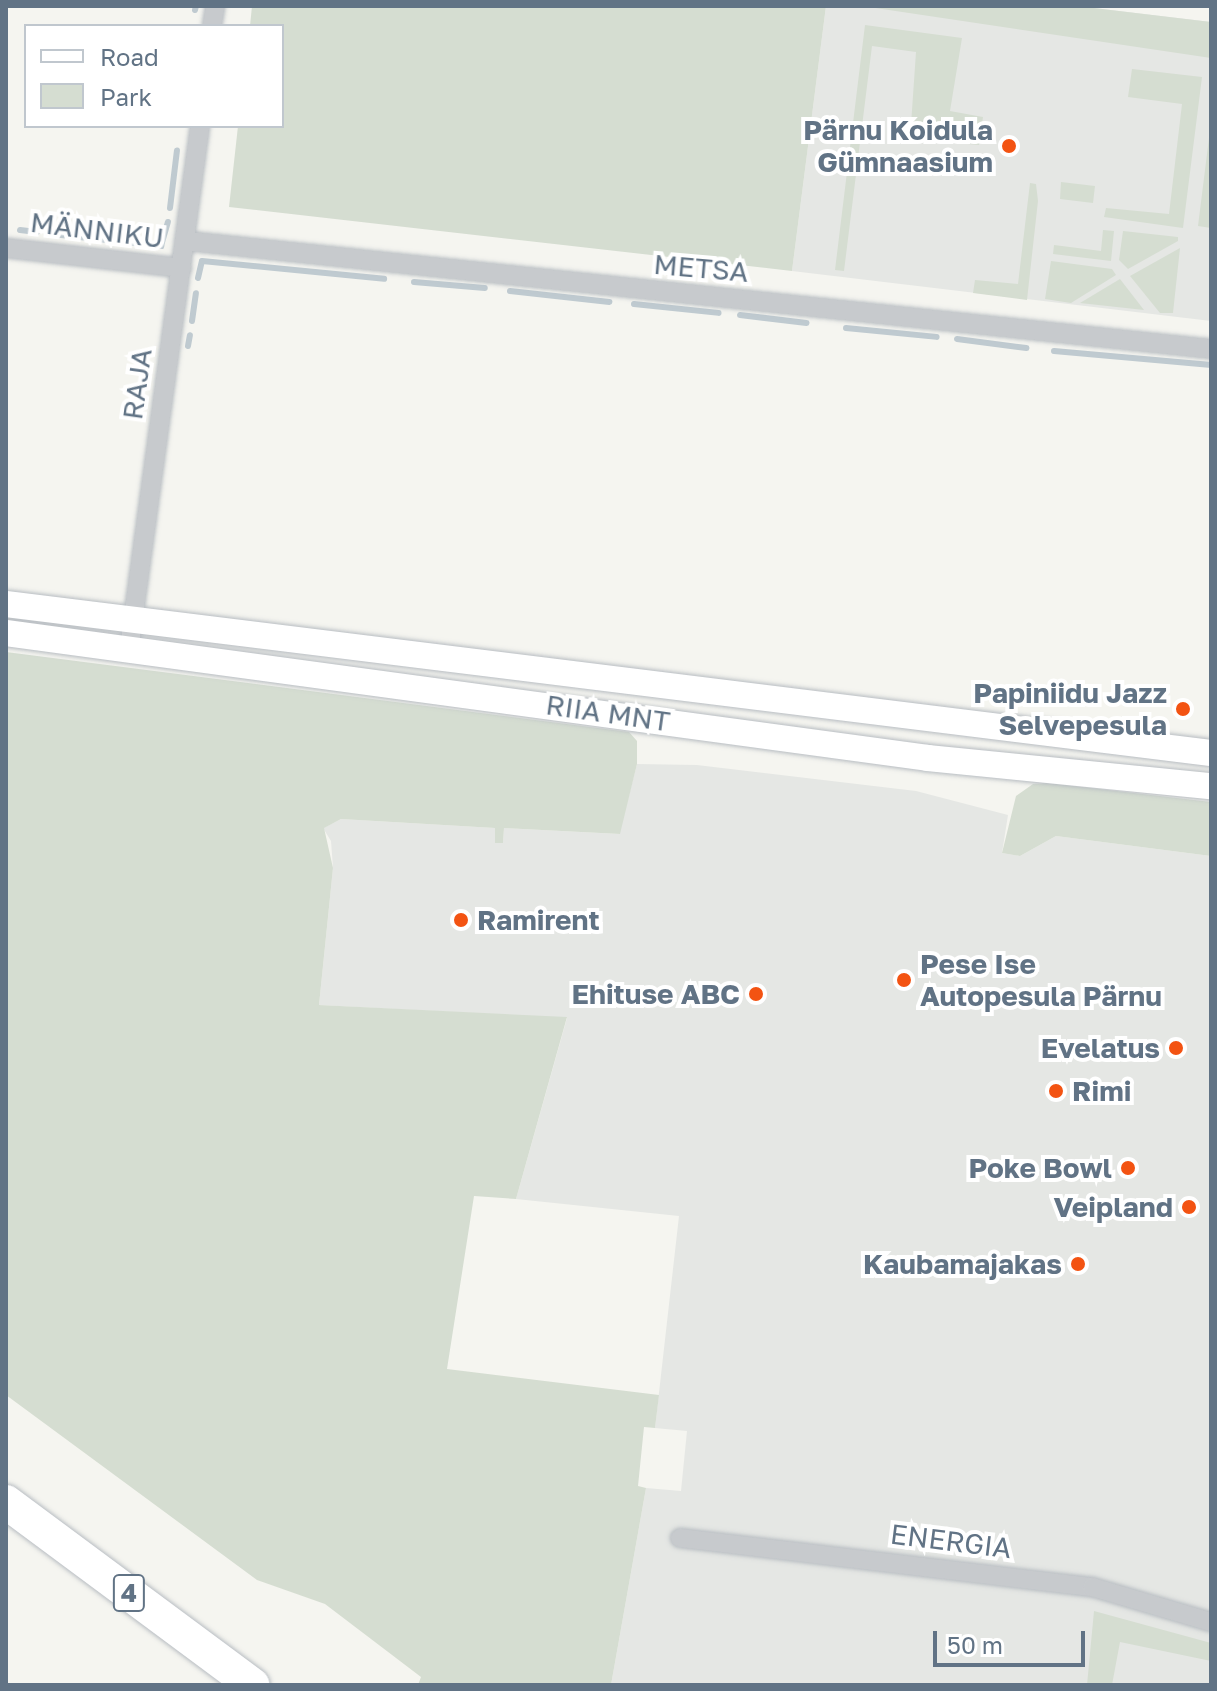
<!DOCTYPE html>
<meta charset="utf-8">
<style>
body{margin:0}
#map{position:relative;width:1217px;height:1691px;overflow:hidden;background:#f5f5f0;font-family:"Golos Text",sans-serif}
div>[style]{position:absolute}
.built>*{inset:0;background:#e5e7e4}
.green>*{inset:0;background:#d5ddd1}
.stream>*{height:6px;margin:-3px;padding:0 3px;transform-origin:3px;border-radius:3px;background:#bfcad0}
.roads{filter:drop-shadow(0 0 2px #b8bdc2) drop-shadow(0 0 2px #b8bdc2)}
.street>*{height:18px;margin:-9px;padding:0 9px;transform-origin:9px;border-radius:9px;background:#c7cacd}
.secondary>*{height:26px;margin:-13px;padding:0 13px;transform-origin:13px;border-radius:13px;background:#fff}
.highway>*{height:34px;margin:-17px;padding:0 17px;transform-origin:17px;border-radius:17px;background:#fff}
.dots>*{width:22px;height:22px;translate:-50% -50%;box-sizing:border-box;border:4px solid #fff;border-radius:50%}
span{translate:-50% -50%;white-space:nowrap;text-align:center;line-height:1.15;-webkit-text-stroke:8px #fff;paint-order:stroke}
.shield-label span{padding:2px 6px;background:#fff;border:2px solid;border-radius:6px;-webkit-text-stroke-width:0}
.shield-label{font-size:26px;color:#617385;font-weight:700}
.poi-label{font-size:28px;color:#617385;font-weight:700}
.right{translate:-100% -50%;text-align:right}
.left{translate:0 -50%;text-align:left}
.street-label{font-size:28px;color:#617385}
.frame{position:absolute;inset:0;border:8px solid #617385;pointer-events:none}
.legend{position:absolute;left:24px;top:24px;width:260px;height:104px;box-sizing:border-box;background:#fff;border:2px solid #c0c7ce;margin:0;padding:10px 14px;list-style:none;font-size:24px;color:#617385}
.legend li{display:flex;align-items:center;gap:16px;height:40px}
.legend b{width:40px;border:2px solid #c0c7ce}
.scale{position:absolute;left:933px;top:1631px;width:152px;height:36px;box-sizing:border-box;border:4px solid #617385;border-top:0;padding-left:10px;font-size:24px;line-height:28px;white-space:nowrap;color:#617385;-webkit-text-stroke:6px #fff;paint-order:stroke}
</style>
<div id="map">
<div class="built">
<i style="clip-path:polygon(826px 6px,1077px 6px,1211px 22px,1211px 321px,792px 271px)"></i>
<i style="clip-path:polygon(637px 764px,697px 765px,916px 791px,1008px 815px,1002px 853px,1020px 856px,1056px 836px,1211px 856px,1211px 1685px,611px 1685px,646px 1488px,681px 1491px,687px 1431px,655px 1428px,679px 1216px,516px 1199px,567px 1018px,319px 1005px,333px 868px,331px 841px,323px 828px,341px 819px,495px 828px,496px 843px,503px 843px,504px 828px,619px 834px)"></i>
</div>
<div class="green">
<i style="clip-path:polygon(252px 6px,826px 6px,792px 271px,229px 207px,238px 126px,282px 126px,282px 26px,250px 26px)"></i>
<i style="clip-path:polygon(862px 6px,1077px 6px,1211px 22px,1211px 58px)"></i>
<i style="clip-path:polygon(865px 25px,962px 38px,950px 111px,983px 117px,979px 145px,910px 139px,916px 52px,872px 46px,844px 271px,835px 270px)"></i>
<i style="clip-path:polygon(1132px 69px,1202px 77px,1183px 228px,1104px 217px,1106px 208px,1169px 214px,1182px 104px,1128px 97px)"></i>
<i style="clip-path:polygon(1211px 122px,1211px 228px,1198px 226px)"></i>
<i style="clip-path:polygon(1061px 182px,1095px 186px,1093px 203px,1060px 199px)"></i>
<i style="clip-path:polygon(1030px 183px,1036px 184px,1038px 201px,1027px 300px,973px 293px,975px 280px,1018px 284px)"></i>
<i style="clip-path:polygon(1103px 230px,1114px 231px,1111px 261px,1053px 254px,1054px 245px,1101px 251px)"></i>
<i style="clip-path:polygon(1123px 231px,1178px 237px,1178px 241px,1128px 269px,1119px 260px)"></i>
<i style="clip-path:polygon(1180px 248px,1173px 313px,1160px 313px,1130px 276px)"></i>
<i style="clip-path:polygon(1051px 261px,1112px 269px,1116px 275px,1071px 303px,1045px 299px)"></i>
<i style="clip-path:polygon(1120px 279px,1144px 310px,1080px 303px)"></i>
<i style="clip-path:polygon(6px 652px,629px 732px,637px 741px,637px 764px,620px 834px,504px 828px,503px 843px,495px 843px,495px 828px,341px 819px,324px 828px,333px 868px,319px 1005px,567px 1017px,516px 1199px,474px 1196px,447px 1369px,659px 1395px,655px 1428px,644px 1427px,638px 1486px,646px 1488px,611px 1685px,418px 1685px,421px 1677px,325px 1604px,257px 1580px,6px 1395px)"></i>
<i style="clip-path:polygon(1048px 783px,1211px 802px,1211px 856px,1056px 836px,1020px 856px,1002px 853px,1016px 796px,1033px 784px)"></i>
<i style="clip-path:polygon(1094px 1611px,1211px 1643px,1211px 1661px,1120px 1642px,1112px 1685px,1087px 1685px)"></i>
</div>
<div class="stream">
<i style="left:195px;top:10px;width:4px;rotate:-76deg"></i>
<i style="left:170px;top:208px;width:58px;rotate:-83.1deg"></i>
<i style="left:20px;top:230px;width:17px;rotate:7deg"></i>
<i style="left:52px;top:234px;width:110px;rotate:6.3deg"></i>
<i style="left:161px;top:246px;width:25px;rotate:-74deg"></i>
<i style="left:198px;top:278px;width:17px;rotate:-77deg"></i>
<i style="left:202px;top:261px;width:183px;rotate:5.6deg"></i>
<i style="left:414px;top:282px;width:71px;rotate:4.8deg"></i>
<i style="left:510px;top:291px;width:100px;rotate:6.3deg"></i>
<i style="left:634px;top:304px;width:85px;rotate:6deg"></i>
<i style="left:740px;top:315px;width:67px;rotate:6.8deg"></i>
<i style="left:192px;top:321px;width:28px;rotate:-82deg"></i>
<i style="left:846px;top:328px;width:91px;rotate:5.6deg"></i>
<i style="left:957px;top:339px;width:70px;rotate:7.4deg"></i>
<i style="left:188px;top:346px;width:11px;rotate:-80deg"></i>
<i style="left:1054px;top:351px;width:158px;rotate:5.1deg"></i>
</div>
<div class="roads">
<div class="street">
<i style="left:212px;top:26px;width:20px;rotate:-81deg"></i>
<i style="left:187px;top:241px;width:1030px;rotate:6.02deg"></i>
<i style="left:6px;top:248px;width:177px;rotate:6.5deg"></i>
<i style="left:129px;top:649px;width:528px;rotate:-82.27deg"></i>
<i style="left:680px;top:1538px;width:415px;rotate:6.8deg"></i>
<i style="left:1092px;top:1587px;width:124px;rotate:16.4deg"></i>
</div>
<div class="secondary">
<i style="left:6px;top:604px;width:1214px;rotate:7.05deg"></i>
<i style="left:6px;top:633px;width:930px;rotate:7.72deg"></i>
<i style="left:928px;top:758px;width:284px;rotate:5.7deg"></i>
</div>
<div class="highway">
<i style="left:6px;top:1502px;width:307px;rotate:36.6deg"></i>
</div>
</div>
<div class="dots">
<i style="left:1009px;top:146px;background:#f35312"></i>
<i style="left:1183px;top:709px;background:#f35312"></i>
<i style="left:461px;top:920px;background:#f35312"></i>
<i style="left:904px;top:980px;background:#f35312"></i>
<i style="left:756px;top:994px;background:#f35312"></i>
<i style="left:1176px;top:1048px;background:#f35312"></i>
<i style="left:1056px;top:1091px;background:#f35312"></i>
<i style="left:1128px;top:1168px;background:#f35312"></i>
<i style="left:1189px;top:1207px;background:#f35312"></i>
<i style="left:1078px;top:1264px;background:#f35312"></i>
</div>
<div class="shield-label">
<span style="left:129px;top:1593px">4</span>
</div>
<div class="poi-label">
<span class="right" style="left:993px;top:146px">Pärnu Koidula<br>Gümnaasium</span>
<span class="right" style="left:1167px;top:709px">Papiniidu Jazz<br>Selvepesula</span>
<span class="left" style="left:477px;top:920px">Ramirent</span>
<span class="left" style="left:920px;top:980px">Pese Ise<br>Autopesula Pärnu</span>
<span class="right" style="left:740px;top:994px">Ehituse ABC</span>
<span class="right" style="left:1160px;top:1048px">Evelatus</span>
<span class="left" style="left:1072px;top:1091px">Rimi</span>
<span class="right" style="left:1112px;top:1168px">Poke Bowl</span>
<span class="right" style="left:1173px;top:1207px">Veipland</span>
<span class="right" style="left:1062px;top:1264px">Kaubamajakas</span>
</div>
<div class="street-label">
<span style="left:97px;top:230px;rotate:7deg">MÄNNIKU</span>
<span style="left:701px;top:268px;rotate:5deg">METSA</span>
<span style="left:137px;top:384px;rotate:-82deg">RAJA</span>
<span style="left:608px;top:713px;rotate:8deg">RIIA MNT</span>
<span style="left:951px;top:1541px;rotate:7deg">ENERGIA</span>
</div>
<div class="frame"></div>
<ul class="legend">
<li><b style="height:10px;background:#fff"></b>Road</li>
<li><b style="height:22px;background:#d5ddd1"></b>Park</li>
</ul>
<div class="scale">50 m</div>
</div>
